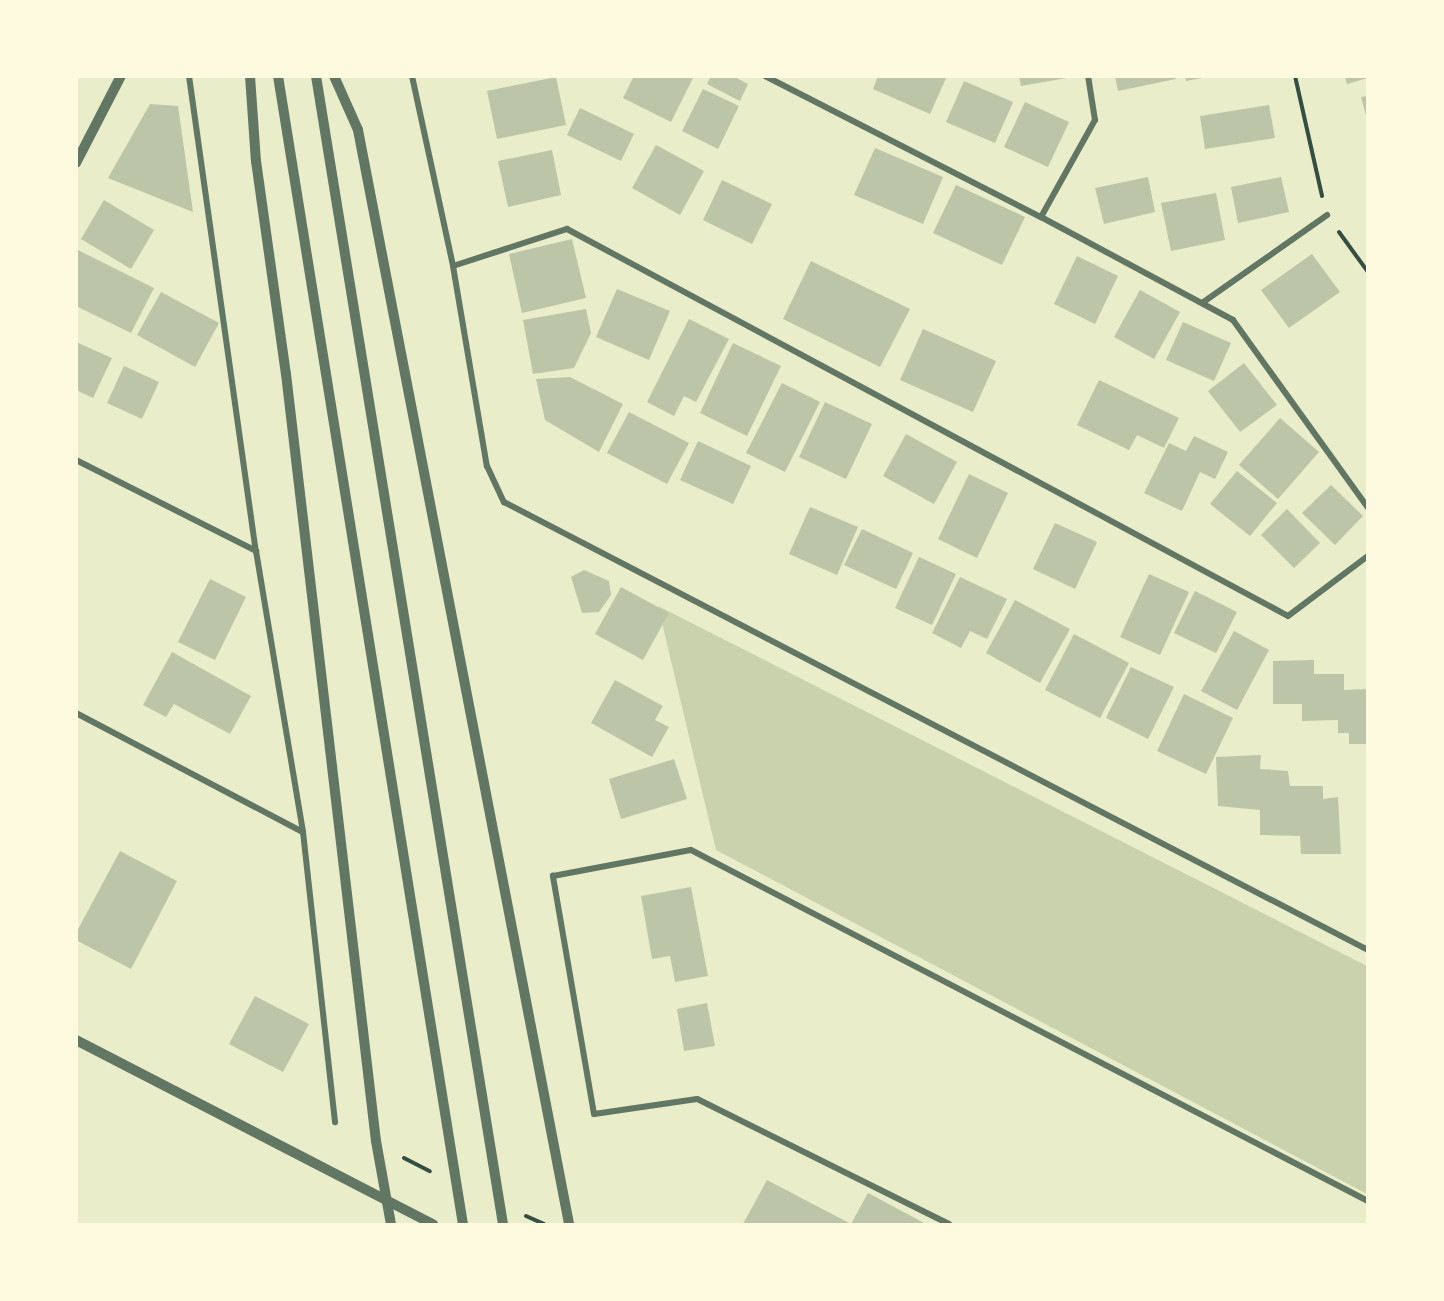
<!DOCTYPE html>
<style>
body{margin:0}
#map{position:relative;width:1444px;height:1301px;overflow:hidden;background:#e9edc9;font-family:"Asap Condensed",sans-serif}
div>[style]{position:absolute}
.green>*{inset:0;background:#cad2ad}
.building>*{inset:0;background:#bcc5a7}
.path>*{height:4px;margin:-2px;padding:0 2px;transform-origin:2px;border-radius:2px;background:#344e41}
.minor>*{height:6px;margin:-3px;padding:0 3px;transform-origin:3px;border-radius:3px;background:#617663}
.tertiary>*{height:10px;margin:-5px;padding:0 5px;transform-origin:5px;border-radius:5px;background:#617663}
span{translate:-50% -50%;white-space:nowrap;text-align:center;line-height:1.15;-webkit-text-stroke:4.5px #fefae0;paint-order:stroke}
.frame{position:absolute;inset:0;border:78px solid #fefae0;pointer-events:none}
</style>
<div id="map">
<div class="green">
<i style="clip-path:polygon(658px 606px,1367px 966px,1367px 1194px,716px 850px)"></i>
</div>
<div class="building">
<i style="clip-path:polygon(634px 76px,694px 76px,671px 122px,623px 98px)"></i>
<i style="clip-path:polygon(711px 76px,733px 76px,748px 84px,740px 101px,707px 84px)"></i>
<i style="clip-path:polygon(878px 76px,947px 76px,930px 114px,873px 89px)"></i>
<i style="clip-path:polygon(1019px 76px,1067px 76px,1067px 78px,1021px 86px)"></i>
<i style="clip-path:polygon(1115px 76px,1176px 76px,1176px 79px,1118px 91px)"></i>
<i style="clip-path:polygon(1185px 76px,1202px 76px,1202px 78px,1186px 81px)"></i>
<i style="clip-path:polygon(1345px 76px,1368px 76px,1368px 78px,1347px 84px)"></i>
<i style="clip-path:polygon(556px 77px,566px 125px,497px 139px,487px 91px)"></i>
<i style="clip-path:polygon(964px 81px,1013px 102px,995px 143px,946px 122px)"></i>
<i style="clip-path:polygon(703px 89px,739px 106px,718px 149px,682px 131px)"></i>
<i style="clip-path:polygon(1368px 96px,1368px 119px,1367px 119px,1361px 97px)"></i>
<i style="clip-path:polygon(1025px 102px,1069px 122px,1048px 167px,1004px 147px)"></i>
<i style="clip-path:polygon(150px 104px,178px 106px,193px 212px,108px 178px)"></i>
<i style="clip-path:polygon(1269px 105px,1275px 138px,1205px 149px,1200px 116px)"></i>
<i style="clip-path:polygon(580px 108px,634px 134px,621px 161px,567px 135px)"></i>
<i style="clip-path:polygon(656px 145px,704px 171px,680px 215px,632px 188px)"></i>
<i style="clip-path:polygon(875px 148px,943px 177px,923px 224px,854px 195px)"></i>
<i style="clip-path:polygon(552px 150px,561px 195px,508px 207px,498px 161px)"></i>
<i style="clip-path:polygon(1148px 177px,1155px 212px,1104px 224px,1095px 188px)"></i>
<i style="clip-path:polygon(1281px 177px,1289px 212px,1238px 223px,1231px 187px)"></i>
<i style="clip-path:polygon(722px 180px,772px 204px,752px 244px,703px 220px)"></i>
<i style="clip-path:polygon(956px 185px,1025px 217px,1002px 265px,933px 233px)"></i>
<i style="clip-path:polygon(1216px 193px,1225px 240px,1171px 251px,1161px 203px)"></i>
<i style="clip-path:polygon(104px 200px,154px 230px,131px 269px,81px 239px)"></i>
<i style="clip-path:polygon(572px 239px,586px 298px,522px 313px,509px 254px)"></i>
<i style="clip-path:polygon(76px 249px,154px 288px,131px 333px,76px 306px)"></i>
<i style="clip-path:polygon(1312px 254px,1340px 292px,1289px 328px,1261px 290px)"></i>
<i style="clip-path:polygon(1077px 256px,1118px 276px,1095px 324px,1054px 304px)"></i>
<i style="clip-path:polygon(811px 261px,910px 309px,880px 367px,783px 319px)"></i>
<i style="clip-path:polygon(617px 289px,670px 311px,649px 360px,596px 337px)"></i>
<i style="clip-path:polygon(1140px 290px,1180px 312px,1154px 359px,1114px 337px)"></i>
<i style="clip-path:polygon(161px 292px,219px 323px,195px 367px,137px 335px)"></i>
<i style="clip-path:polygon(586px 309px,591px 333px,574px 368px,533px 374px,523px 320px)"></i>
<i style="clip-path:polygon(689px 319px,729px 339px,696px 402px,684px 396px,674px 416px,647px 402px)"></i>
<i style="clip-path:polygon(1183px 322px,1231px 343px,1214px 381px,1166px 360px)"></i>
<i style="clip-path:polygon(923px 329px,996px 361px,973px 412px,900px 380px)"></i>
<i style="clip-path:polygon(76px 342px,112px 358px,93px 398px,76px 390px)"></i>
<i style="clip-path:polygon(733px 343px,781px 366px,747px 436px,700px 413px)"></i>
<i style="clip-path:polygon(1244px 363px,1277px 405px,1240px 432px,1208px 391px)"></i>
<i style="clip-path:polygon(124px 366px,159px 382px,142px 419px,107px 403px)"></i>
<i style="clip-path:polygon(570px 377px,623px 404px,599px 452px,545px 420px,536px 379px)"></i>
<i style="clip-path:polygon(1099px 380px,1179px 418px,1164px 448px,1137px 435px,1129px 450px,1077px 425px)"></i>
<i style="clip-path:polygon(782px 383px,820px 402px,785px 472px,746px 453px)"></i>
<i style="clip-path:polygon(825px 402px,872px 424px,846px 479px,799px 457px)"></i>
<i style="clip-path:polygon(629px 412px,689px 443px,667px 484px,607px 453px)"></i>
<i style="clip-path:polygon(1280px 418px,1319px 452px,1278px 499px,1239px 465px)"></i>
<i style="clip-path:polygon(906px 434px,957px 462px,934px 504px,883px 476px)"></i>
<i style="clip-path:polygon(1194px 436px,1228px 452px,1215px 479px,1200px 472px,1182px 511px,1144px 493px,1169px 443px,1186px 451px)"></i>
<i style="clip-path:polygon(698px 441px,751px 466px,733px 504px,680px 480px)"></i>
<i style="clip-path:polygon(1237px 471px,1277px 503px,1250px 536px,1210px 504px)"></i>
<i style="clip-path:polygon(969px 474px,1008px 493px,977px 558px,938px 539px)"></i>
<i style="clip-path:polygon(1331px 485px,1363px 516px,1335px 545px,1302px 513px)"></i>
<i style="clip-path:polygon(810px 507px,858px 527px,837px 575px,789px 554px)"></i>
<i style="clip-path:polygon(1287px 509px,1320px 543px,1294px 568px,1261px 535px)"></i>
<i style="clip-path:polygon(1055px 523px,1097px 542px,1075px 589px,1033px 569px)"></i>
<i style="clip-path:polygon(862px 529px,913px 553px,896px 589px,844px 565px)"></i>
<i style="clip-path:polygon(919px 557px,956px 574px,932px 625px,895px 608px)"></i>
<i style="clip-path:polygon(584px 570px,609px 581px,611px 595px,599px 612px,582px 613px,571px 577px)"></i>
<i style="clip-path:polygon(1149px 574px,1189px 592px,1160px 655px,1120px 637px)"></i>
<i style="clip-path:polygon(960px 577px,1007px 599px,987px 639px,970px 631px,961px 648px,932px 633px)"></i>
<i style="clip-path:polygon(210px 579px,246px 597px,215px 660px,178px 642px)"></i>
<i style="clip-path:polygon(621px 587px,669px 613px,643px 660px,595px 634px)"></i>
<i style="clip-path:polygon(1195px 591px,1237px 612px,1216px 653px,1174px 633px)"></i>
<i style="clip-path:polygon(1015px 600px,1070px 629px,1040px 683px,986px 653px)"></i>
<i style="clip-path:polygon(1234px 631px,1269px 650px,1237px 710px,1201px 691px)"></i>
<i style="clip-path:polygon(1074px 634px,1129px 663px,1100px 718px,1045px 690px)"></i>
<i style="clip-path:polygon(172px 652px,251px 696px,230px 734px,174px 704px,166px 717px,143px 705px)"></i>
<i style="clip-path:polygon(1314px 660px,1314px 674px,1344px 674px,1344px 690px,1368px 689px,1368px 744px,1349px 744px,1349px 733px,1338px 733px,1338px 720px,1302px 721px,1302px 704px,1273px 704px,1273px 661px)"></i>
<i style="clip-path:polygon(1131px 667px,1174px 687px,1148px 739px,1106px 718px)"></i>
<i style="clip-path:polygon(615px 680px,663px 706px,655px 720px,669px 727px,652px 757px,591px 723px)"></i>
<i style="clip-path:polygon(1184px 694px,1233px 718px,1206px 774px,1157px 751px)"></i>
<i style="clip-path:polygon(1261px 755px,1260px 769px,1288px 771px,1290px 786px,1323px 786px,1323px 799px,1338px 797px,1341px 854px,1301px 854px,1300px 836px,1260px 835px,1260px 810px,1218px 806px,1216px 757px)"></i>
<i style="clip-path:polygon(674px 759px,687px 799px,621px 819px,609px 779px)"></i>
<i style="clip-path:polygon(120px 851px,177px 881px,131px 969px,76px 940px,76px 933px)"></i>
<i style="clip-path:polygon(691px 887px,708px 976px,675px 982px,670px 956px,652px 959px,641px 896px)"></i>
<i style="clip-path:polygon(255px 996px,309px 1024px,283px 1072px,229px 1044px)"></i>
<i style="clip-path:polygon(707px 1003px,715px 1046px,684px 1051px,677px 1009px)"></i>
<i style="clip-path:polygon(767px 1180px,851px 1224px,868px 1193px,926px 1224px,743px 1224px)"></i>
</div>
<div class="path">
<i style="left:1295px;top:76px;width:123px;rotate:77.3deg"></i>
<i style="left:1339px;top:232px;width:49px;rotate:54.1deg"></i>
<i style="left:404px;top:1158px;width:29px;rotate:27deg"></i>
<i style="left:526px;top:1216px;width:20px;rotate:24deg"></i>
</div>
<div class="minor">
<i style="left:189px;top:76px;width:480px;rotate:82deg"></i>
<i style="left:256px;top:551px;width:285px;rotate:80.5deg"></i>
<i style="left:303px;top:832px;width:292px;rotate:83.7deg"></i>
<i style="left:412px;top:76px;width:194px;rotate:77.8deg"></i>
<i style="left:453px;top:266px;width:203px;rotate:80.4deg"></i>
<i style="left:487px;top:466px;width:40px;rotate:65deg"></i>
<i style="left:504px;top:502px;width:973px;rotate:27.41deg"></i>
<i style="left:765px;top:76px;width:310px;rotate:27.1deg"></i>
<i style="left:1041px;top:217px;width:111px;rotate:-60.9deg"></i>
<i style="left:1095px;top:120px;width:45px;rotate:-99deg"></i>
<i style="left:1041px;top:217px;width:218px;rotate:28.2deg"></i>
<i style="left:1233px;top:320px;width:231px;rotate:54.3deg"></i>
<i style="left:453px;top:266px;width:120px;rotate:-18deg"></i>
<i style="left:567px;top:229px;width:818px;rotate:28.22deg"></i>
<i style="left:1288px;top:616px;width:100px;rotate:-36.9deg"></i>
<i style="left:1202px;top:303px;width:153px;rotate:-35.1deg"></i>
<i style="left:76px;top:460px;width:202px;rotate:26.8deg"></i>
<i style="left:76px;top:713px;width:256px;rotate:27.7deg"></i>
<i style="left:949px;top:1224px;width:281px;rotate:-153.6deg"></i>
<i style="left:697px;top:1099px;width:104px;rotate:171.7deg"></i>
<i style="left:594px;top:1114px;width:242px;rotate:-99.8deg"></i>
<i style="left:553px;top:876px;width:140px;rotate:-10.7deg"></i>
<i style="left:691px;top:850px;width:763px;rotate:27.41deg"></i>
</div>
<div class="tertiary">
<i style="left:250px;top:76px;width:85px;rotate:86deg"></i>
<i style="left:256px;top:161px;width:215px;rotate:82deg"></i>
<i style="left:286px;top:374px;width:772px;rotate:83.31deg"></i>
<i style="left:376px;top:1141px;width:84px;rotate:79.8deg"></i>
<i style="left:278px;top:76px;width:1163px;rotate:80.85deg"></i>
<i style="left:316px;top:76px;width:1163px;rotate:80.75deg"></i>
<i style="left:334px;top:76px;width:59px;rotate:66deg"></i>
<i style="left:358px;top:130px;width:1114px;rotate:79.08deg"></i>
<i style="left:76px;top:163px;width:98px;rotate:-62.7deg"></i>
<i style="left:76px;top:1040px;width:402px;rotate:27.3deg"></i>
</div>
<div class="frame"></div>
</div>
